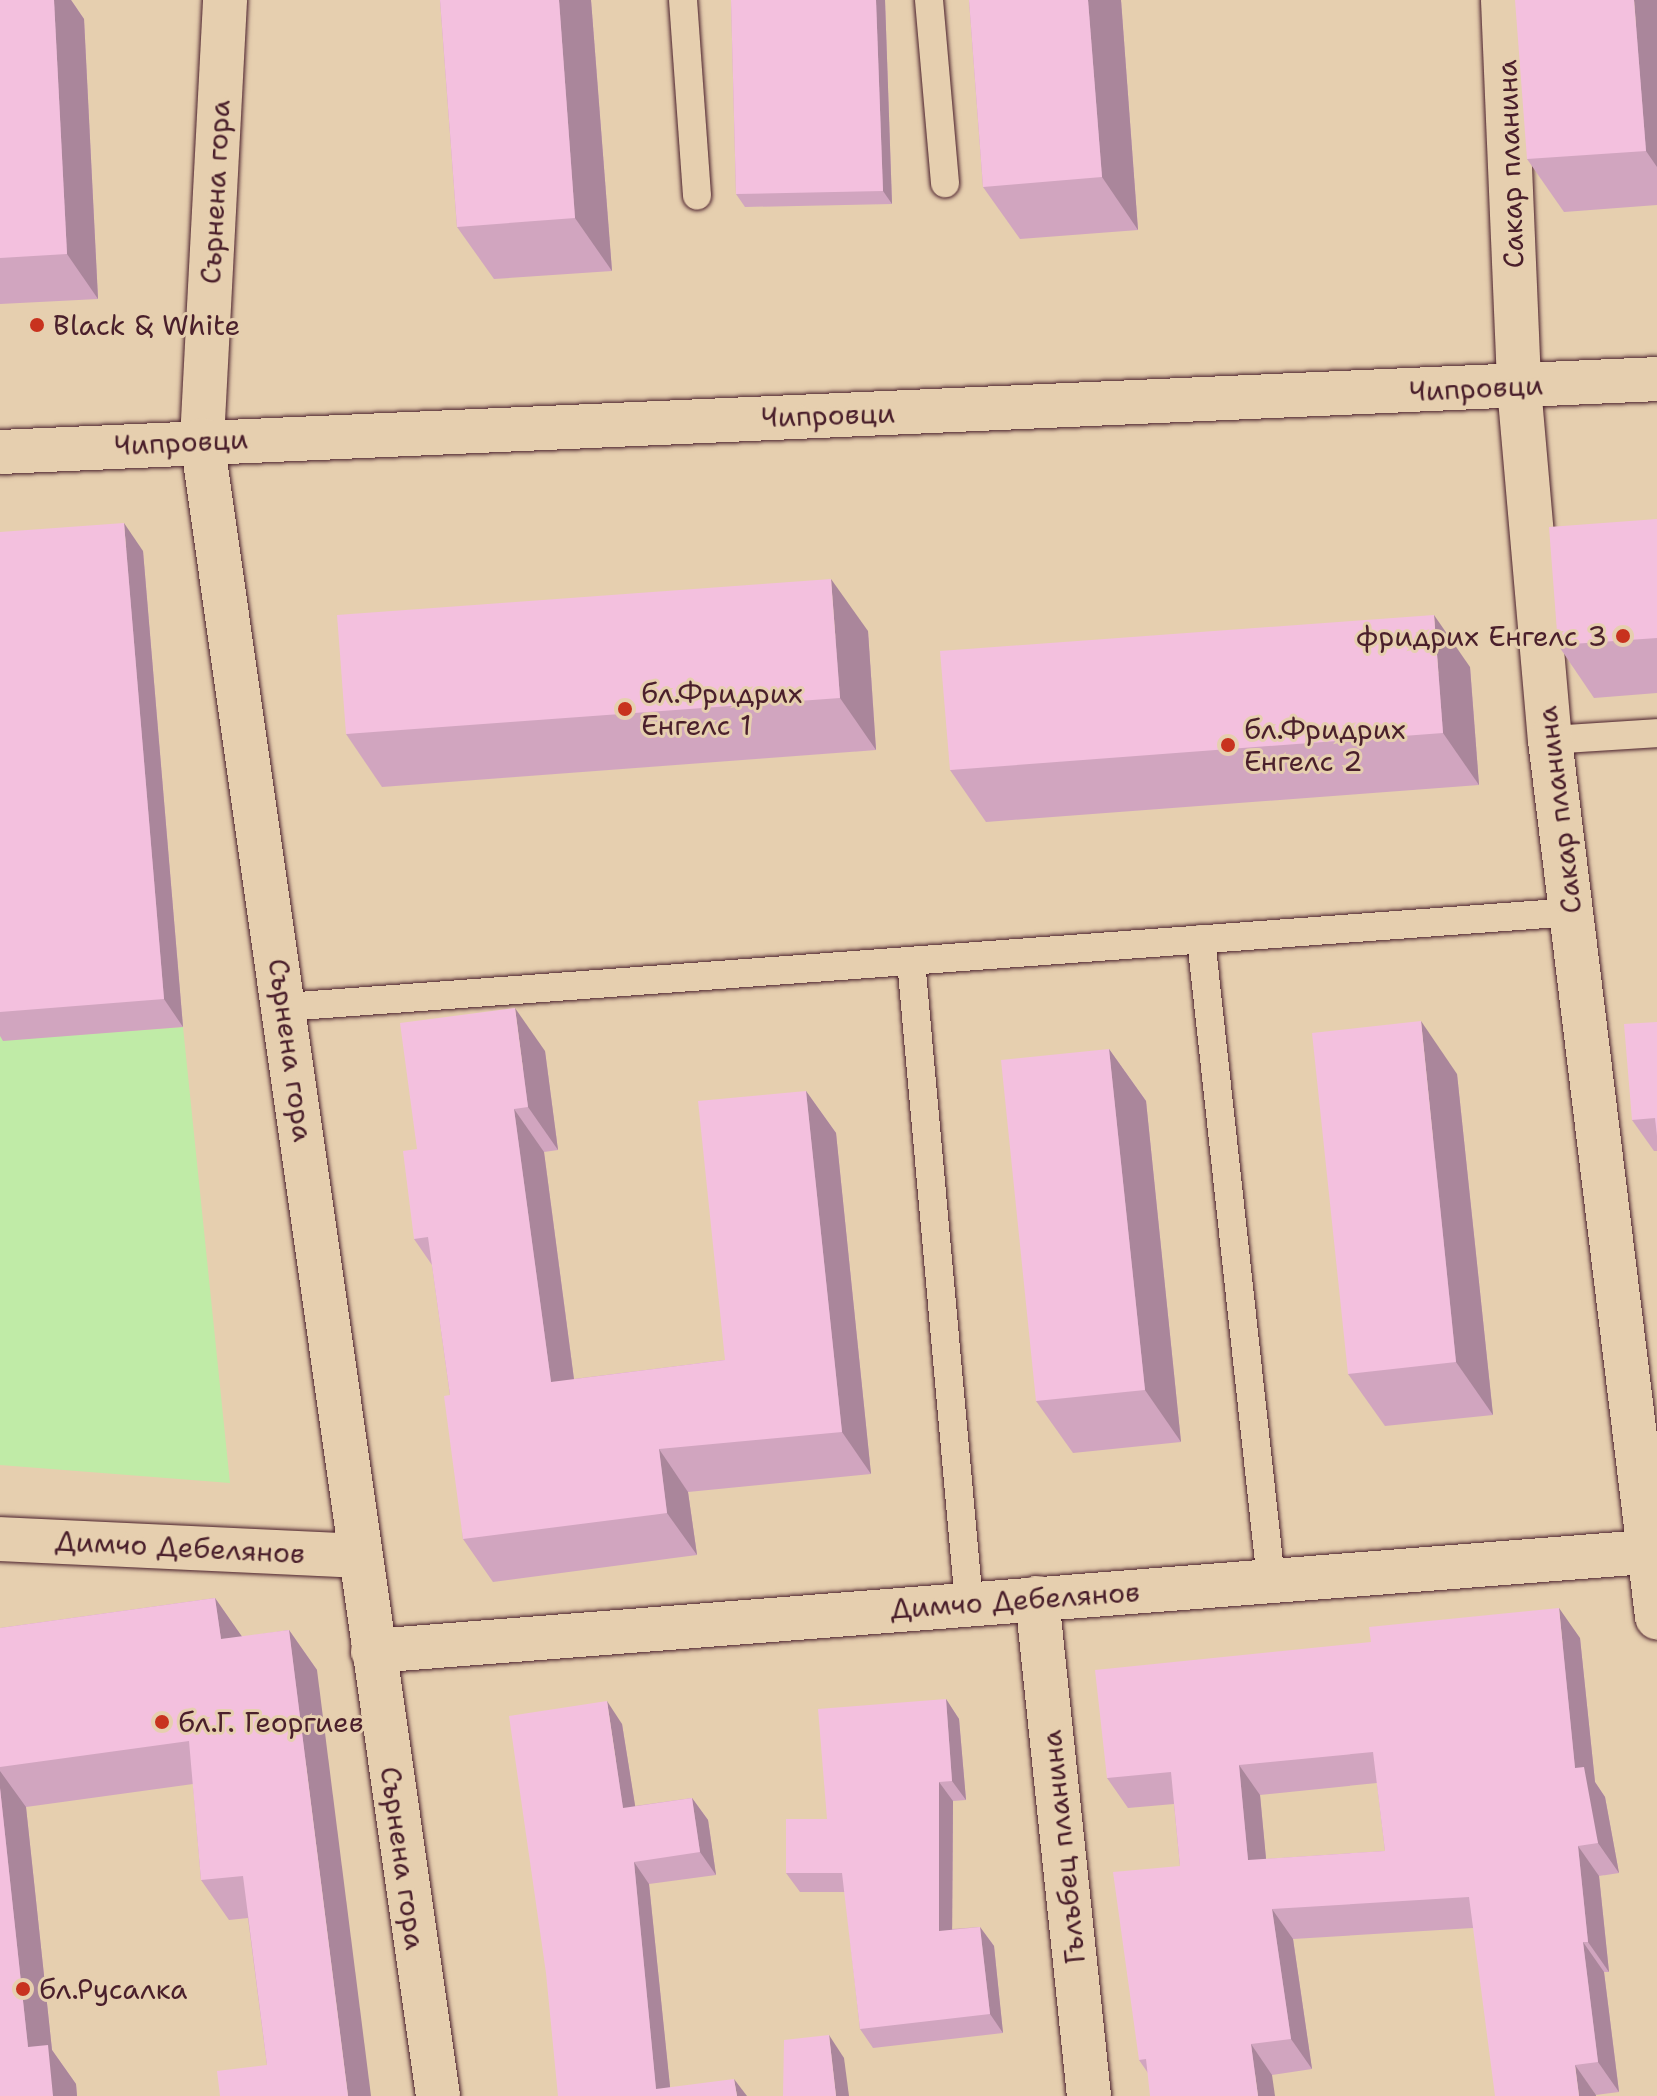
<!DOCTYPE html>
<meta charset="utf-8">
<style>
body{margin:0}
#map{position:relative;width:1657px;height:2096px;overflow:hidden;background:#e6cfaf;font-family:"Shantell Sans",sans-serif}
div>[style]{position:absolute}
.green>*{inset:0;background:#c0eba7}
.roads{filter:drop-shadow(0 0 2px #4a1f2b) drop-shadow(0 0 2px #4a1f2b)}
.service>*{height:28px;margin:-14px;padding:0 14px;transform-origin:14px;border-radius:14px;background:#e6cfaf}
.minor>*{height:44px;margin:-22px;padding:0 22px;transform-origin:22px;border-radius:22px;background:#e6cfaf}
.tertiary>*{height:44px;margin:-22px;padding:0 22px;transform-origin:22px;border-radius:22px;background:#e6cfaf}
.secondary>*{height:44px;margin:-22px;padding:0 22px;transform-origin:22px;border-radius:22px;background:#e6cfaf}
.wall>*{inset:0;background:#d1a5bf}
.shaded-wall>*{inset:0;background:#aa869b}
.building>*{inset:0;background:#f3c0de}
.dots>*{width:22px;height:22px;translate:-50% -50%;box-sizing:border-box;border:4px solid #e6cfaf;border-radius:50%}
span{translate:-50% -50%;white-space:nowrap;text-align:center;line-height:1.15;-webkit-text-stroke:6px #e6cfaf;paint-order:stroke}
.street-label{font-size:28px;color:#4a1f2b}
.poi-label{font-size:28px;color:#4a1f2b}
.left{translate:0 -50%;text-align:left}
.right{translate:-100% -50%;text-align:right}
</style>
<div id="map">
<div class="green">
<i style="clip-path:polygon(0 989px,3px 1040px,183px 1027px,230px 1483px,0 1465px)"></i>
</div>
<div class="roads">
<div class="service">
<i style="left:683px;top:0;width:196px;rotate:85.9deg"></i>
<i style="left:929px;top:0;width:184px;rotate:85deg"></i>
<i style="left:1550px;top:740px;width:107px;rotate:-3.7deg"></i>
<i style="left:1201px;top:939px;width:645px;rotate:83.77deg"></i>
<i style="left:911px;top:961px;width:645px;rotate:84.84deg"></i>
<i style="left:285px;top:1007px;width:1290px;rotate:-4.22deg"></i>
</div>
<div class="minor">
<i style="left:1503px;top:0;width:387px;rotate:87.6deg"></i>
<i style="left:1519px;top:387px;width:354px;rotate:85deg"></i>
<i style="left:1550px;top:740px;width:884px;rotate:83.04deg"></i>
<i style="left:202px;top:440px;width:441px;rotate:-87deg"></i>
<i style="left:0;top:1539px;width:361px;rotate:2.7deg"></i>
<i style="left:1037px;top:1598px;width:501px;rotate:84.04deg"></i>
<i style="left:373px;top:1651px;width:1288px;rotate:-4.45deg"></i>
</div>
<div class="tertiary">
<i style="left:202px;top:440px;width:1673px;rotate:81.89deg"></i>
</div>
<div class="secondary">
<i style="left:0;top:452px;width:1659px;rotate:-2.52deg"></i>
</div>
</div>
<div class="wall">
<i style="clip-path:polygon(0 0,71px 0,84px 19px,98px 299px,0 304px)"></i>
<i style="clip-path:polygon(440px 0,591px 0,612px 271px,494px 279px,457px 227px)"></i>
<i style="clip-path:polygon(731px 0,885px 0,892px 204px,745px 207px,736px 194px)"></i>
<i style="clip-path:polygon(969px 0,1121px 0,1138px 230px,1020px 239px,983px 187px)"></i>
<i style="clip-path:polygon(1657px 0,1657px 205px,1564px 212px,1527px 159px)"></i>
<i style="clip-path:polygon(1657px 519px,1657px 693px,1594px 698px,1558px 645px)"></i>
<i style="clip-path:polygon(0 532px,143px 551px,183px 1027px,3px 1041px,0 1036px)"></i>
<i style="clip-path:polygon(868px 631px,876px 750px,382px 787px,346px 734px)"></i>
<i style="clip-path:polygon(1470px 667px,1479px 785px,986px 822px,950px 770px)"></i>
<i style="clip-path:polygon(1657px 1022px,1657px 1151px,1654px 1151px,1632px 1120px)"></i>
<i style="clip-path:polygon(1109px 1049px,1146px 1101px,1181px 1442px,1073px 1453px,1036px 1401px)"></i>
<i style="clip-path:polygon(545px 1051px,558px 1150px,544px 1152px,574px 1379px,725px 1360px,806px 1091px,836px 1133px,871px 1474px,688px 1492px,697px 1555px,493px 1582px,463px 1539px,450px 1395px,432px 1265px,414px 1239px,417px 1149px)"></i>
<i style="clip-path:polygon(1457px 1074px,1493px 1415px,1385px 1426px,1348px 1374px)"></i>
<i style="clip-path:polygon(215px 1598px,242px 1637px,289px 1630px,317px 1670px,267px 2065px,248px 1918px,229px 1920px,201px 1880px,193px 1784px,26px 1807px,52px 2050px,76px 2084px,77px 2096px,0 2096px,0 1628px)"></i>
<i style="clip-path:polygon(evenodd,1580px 1638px,1595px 1782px,1605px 1797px,1619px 1873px,1599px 1876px,1609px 1972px,1604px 1972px,1619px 2092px,1596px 2095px,1473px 1928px,1293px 1939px,1312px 2069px,1272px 2075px,1148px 2073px,1139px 2060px,1180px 1866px,1174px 1804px,1128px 1808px,1107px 1778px,1580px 1638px,1377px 1783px,1385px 1851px,1266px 1859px,1260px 1795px,1377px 1783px)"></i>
<i style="clip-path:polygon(946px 1699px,959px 1719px,966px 1800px,953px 1801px,952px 1929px,980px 1927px,994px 1946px,1003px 2033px,873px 2048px,860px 2029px,845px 1892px,800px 1892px,786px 1873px,827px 1819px)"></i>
<i style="clip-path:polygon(622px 1724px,635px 1806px,692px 1798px,708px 1820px,716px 1875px,649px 1884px,670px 2088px,558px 2096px)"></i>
</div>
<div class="shaded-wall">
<i style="clip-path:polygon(54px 0,71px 0,84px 19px,98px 299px,67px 254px)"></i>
<i style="clip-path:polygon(559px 0,591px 0,612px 271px,575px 218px)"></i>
<i style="clip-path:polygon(876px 0,885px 0,892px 204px,883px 191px)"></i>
<i style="clip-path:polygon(1088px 0,1121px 0,1138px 230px,1102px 177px)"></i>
<i style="clip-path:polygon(1634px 0,1657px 0,1657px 167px,1646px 151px)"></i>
<i style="clip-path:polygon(124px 523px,143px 551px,183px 1027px,164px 999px)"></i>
<i style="clip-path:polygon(831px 579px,868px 631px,876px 750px,840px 698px)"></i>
<i style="clip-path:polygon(1434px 615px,1470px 667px,1479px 785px,1443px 733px)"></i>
<i style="clip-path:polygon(515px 1008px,545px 1051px,558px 1150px,528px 1107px)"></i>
<i style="clip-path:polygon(1421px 1021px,1457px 1074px,1493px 1415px,1456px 1362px)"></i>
<i style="clip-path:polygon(1109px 1049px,1146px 1101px,1181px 1442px,1145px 1390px)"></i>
<i style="clip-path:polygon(806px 1091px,836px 1133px,871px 1474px,842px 1432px)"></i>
<i style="clip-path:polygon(514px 1109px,544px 1152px,580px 1425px,551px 1382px)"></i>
<i style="clip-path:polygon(659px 1449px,688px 1492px,697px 1555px,667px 1513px)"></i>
<i style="clip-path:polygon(215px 1598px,243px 1638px,221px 1639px)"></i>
<i style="clip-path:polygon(1559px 1608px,1580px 1638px,1595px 1782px,1605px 1797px,1619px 1873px,1598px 1843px,1575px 1768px)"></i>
<i style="clip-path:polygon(289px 1630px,317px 1670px,371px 2096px,348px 2096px)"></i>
<i style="clip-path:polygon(946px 1699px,959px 1719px,966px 1800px,952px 1781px)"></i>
<i style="clip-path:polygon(607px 1701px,622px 1724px,639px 1830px,623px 1808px)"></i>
<i style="clip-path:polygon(1239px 1765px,1260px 1795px,1269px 1890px,1248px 1860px)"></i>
<i style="clip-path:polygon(0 1771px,26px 1807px,52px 2050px,76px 2084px,77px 2096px,53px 2096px,28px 2047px,0 1788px)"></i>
<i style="clip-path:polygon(939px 1782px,953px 1801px,952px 1950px,939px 1931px)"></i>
<i style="clip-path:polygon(692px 1798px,708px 1820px,716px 1875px,700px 1852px)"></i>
<i style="clip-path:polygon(1578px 1846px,1599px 1876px,1609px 1972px,1588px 1942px)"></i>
<i style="clip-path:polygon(634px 1862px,649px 1884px,671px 2096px,656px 2089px)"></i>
<i style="clip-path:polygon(1272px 1909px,1293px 1939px,1312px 2069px,1291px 2039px)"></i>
<i style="clip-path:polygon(980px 1927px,994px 1946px,1003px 2033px,990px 2014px)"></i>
<i style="clip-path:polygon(1583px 1942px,1604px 1972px,1619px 2092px,1598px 2062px)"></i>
<i style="clip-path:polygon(829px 2035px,844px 2058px,849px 2096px,836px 2096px)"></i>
<i style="clip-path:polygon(1251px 2044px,1272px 2075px,1275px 2096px,1258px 2096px)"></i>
<i style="clip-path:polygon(1575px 2065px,1596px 2095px,1596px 2096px,1579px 2096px)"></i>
<i style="clip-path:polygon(734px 2079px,747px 2096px,737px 2096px)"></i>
</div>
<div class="building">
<i style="clip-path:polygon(0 0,54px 0,67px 254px,0 258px)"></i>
<i style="clip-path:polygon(440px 0,559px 0,575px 218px,457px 227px)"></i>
<i style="clip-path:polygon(731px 0,876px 0,883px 191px,736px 194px)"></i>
<i style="clip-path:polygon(969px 0,1088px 0,1102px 177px,983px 187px)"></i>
<i style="clip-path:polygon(1515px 0,1634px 0,1646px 151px,1527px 159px)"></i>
<i style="clip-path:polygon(1657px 519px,1657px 638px,1558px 645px,1549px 527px)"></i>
<i style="clip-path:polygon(124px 523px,164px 999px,0 1012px,0 532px)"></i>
<i style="clip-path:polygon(831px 579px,840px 698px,346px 734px,337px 615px)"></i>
<i style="clip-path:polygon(1434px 615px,1443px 733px,950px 770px,940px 651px)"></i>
<i style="clip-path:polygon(515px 1008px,528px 1107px,514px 1109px,551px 1382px,725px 1360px,698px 1101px,806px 1091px,842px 1432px,659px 1449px,667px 1513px,463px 1539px,444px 1396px,450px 1395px,428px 1237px,414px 1239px,403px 1151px,417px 1149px,400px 1023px)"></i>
<i style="clip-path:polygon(1421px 1021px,1456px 1362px,1348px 1374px,1312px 1033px)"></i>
<i style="clip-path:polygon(1657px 1022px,1657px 1136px,1655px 1118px,1632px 1120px,1624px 1024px)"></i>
<i style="clip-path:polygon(1109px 1049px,1145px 1390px,1036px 1401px,1001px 1060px)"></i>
<i style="clip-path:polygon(215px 1598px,221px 1639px,289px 1630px,348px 2096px,220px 2096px,217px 2071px,267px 2065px,243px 1876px,201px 1880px,189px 1741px,0 1767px,0 1628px)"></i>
<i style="clip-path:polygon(evenodd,1559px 1608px,1575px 1768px,1584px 1767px,1598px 1843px,1578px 1846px,1588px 1942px,1583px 1942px,1598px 2062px,1575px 2065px,1579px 2096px,1495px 2096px,1469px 1897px,1272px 1909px,1291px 2039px,1251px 2044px,1258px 2096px,1150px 2096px,1146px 2059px,1139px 2060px,1113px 1872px,1180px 1866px,1171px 1772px,1107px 1778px,1095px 1670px,1371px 1642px,1369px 1627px,1559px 1608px,1373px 1752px,1385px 1851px,1248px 1860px,1239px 1765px,1373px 1752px)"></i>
<i style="clip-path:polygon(946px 1699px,952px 1781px,939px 1782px,939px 1931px,980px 1927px,990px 2014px,860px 2029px,842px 1873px,786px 1873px,786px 1819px,827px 1819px,818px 1709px)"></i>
<i style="clip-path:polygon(607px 1701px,623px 1808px,692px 1798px,700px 1852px,634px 1862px,656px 2089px,734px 2079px,737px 2096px,558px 2096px,546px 1973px,509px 1716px)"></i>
<i style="clip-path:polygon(0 1788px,28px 2047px,48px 2045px,53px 2096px,0 2096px)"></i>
<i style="clip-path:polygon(829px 2035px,836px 2096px,783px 2096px,784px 2040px)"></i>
</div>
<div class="dots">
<i style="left:37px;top:325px;background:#c8321e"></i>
<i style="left:1623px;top:636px;background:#c8321e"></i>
<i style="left:625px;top:709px;background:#c8321e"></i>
<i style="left:1228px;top:745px;background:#c8321e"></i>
<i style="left:162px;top:1722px;background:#c8321e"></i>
<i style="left:23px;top:1989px;background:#c8321e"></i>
</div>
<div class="street-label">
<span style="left:1510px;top:164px;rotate:-92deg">Сакар планина</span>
<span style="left:215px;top:192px;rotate:-87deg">Сърнена гора</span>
<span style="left:1476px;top:388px;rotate:-3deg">Чипровци</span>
<span style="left:828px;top:415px;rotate:-2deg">Чипровци</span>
<span style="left:181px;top:442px;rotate:-3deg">Чипровци</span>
<span style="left:1559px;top:810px;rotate:-97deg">Сакар планина</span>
<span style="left:291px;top:1050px;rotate:82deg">Сърнена гора</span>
<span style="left:180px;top:1547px;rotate:3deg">Димчо Дебелянов</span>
<span style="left:1015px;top:1600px;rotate:-4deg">Димчо Дебелянов</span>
<span style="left:1063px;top:1847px;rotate:-96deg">Гълъбец планина</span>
<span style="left:403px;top:1858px;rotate:82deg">Сърнена гора</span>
</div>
<div class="poi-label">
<span class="left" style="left:53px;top:325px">Black &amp; White</span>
<span class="right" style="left:1607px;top:636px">фридрих Енгелс 3</span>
<span class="left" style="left:641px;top:709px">бл.Фридрих<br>Енгелс 1</span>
<span class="left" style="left:1244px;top:745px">бл.Фридрих<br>Енгелс 2</span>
<span class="left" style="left:178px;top:1722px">бл.Г. Георгиев</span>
<span class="left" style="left:39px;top:1989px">бл.Русалка</span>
</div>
</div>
